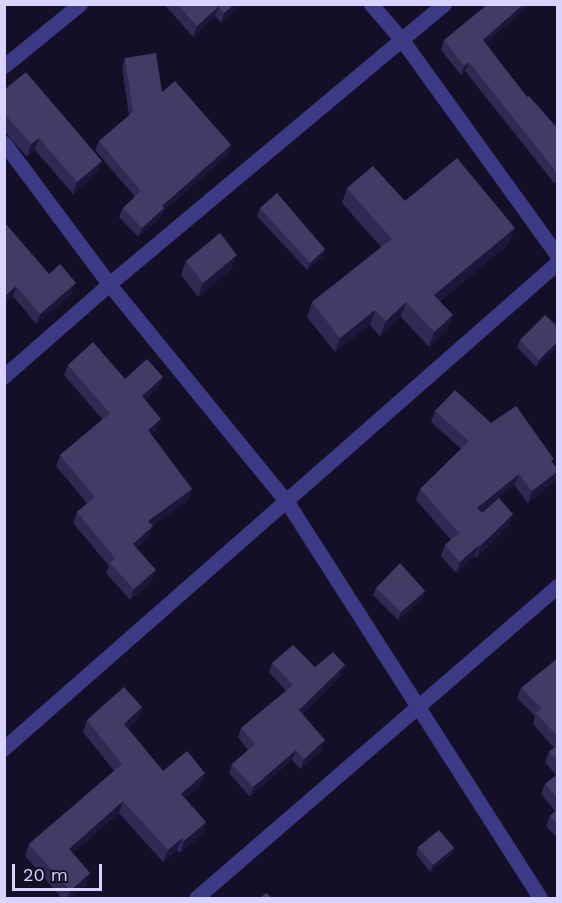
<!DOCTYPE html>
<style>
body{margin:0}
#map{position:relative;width:562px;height:903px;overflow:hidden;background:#130f26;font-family:"Work Sans",sans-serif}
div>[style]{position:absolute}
.street>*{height:15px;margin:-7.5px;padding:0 7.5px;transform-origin:7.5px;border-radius:7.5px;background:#3d3a85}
.wall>*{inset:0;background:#312854}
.shaded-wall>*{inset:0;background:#1d163a}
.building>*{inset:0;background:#433a66}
span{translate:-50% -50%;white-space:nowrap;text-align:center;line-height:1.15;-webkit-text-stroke:5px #130f26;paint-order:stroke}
.frame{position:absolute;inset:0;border:6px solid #d9d4ff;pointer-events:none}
.scale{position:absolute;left:12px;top:864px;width:90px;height:27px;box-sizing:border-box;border:3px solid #d9d4ff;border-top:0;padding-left:8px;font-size:18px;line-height:21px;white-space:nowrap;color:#d9d4ff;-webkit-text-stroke:4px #130f26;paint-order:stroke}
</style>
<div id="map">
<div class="street">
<i style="left:371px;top:4px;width:48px;rotate:49.3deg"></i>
<i style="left:402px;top:40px;width:266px;rotate:54.2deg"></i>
<i style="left:4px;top:66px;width:98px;rotate:-39.2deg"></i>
<i style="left:4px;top:143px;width:176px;rotate:53.3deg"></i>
<i style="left:109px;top:284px;width:281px;rotate:50.8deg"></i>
<i style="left:287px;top:502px;width:470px;rotate:57.4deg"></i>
<i style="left:4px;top:376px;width:140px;rotate:-41.2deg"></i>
<i style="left:109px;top:284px;width:437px;rotate:-39.9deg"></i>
<i style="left:4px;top:748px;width:737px;rotate:-41.26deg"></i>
<i style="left:196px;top:898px;width:478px;rotate:-40.8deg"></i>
</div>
<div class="wall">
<i style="clip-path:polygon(164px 4px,242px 4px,221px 23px,215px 16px,193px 37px)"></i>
<i style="clip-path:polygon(444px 40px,486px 44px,527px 97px,558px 129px,558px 181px,554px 183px,465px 71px,461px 75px,441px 50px)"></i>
<i style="clip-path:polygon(125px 58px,228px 155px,163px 211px,161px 217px,138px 237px,119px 217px,123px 208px,135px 197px,95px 150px,99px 141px,129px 116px,122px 67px)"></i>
<i style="clip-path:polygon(4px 90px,97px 173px,73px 194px,35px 150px,27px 157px,4px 131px)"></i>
<i style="clip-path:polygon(347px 188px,405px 201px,510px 243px,440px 301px,447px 330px,429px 347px,401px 317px,380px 336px,370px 325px,335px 352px,307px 317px,312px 302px,381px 247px,342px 203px)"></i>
<i style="clip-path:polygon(260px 208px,325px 249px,323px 256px,307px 270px,257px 216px)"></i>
<i style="clip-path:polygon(4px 222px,49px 274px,72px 293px,36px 324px,13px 296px,4px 304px)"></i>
<i style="clip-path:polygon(186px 261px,232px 269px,198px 297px,181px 275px)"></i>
<i style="clip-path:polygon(558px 327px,558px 346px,536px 367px,517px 347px,520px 340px)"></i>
<i style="clip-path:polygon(68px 365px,159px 387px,145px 400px,157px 429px,151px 434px,192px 489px,188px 500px,152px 526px,149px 537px,136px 548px,152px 581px,130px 600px,106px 573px,109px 566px,73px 523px,77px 512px,87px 503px,56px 466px,60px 455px,103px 420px,64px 375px)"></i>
<i style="clip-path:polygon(435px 411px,491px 423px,552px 463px,558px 469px,558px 473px,554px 482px,528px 503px,514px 485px,481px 512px,513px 514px,509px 525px,476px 558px,475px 556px,456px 573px,441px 556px,445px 545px,451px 540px,416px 500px,420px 489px,461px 449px,431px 422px)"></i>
<i style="clip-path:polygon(376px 588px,425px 591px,423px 598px,398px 620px,373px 595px)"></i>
<i style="clip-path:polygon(558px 658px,558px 839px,546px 826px,550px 816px,555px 811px,541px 794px,545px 784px,556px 775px,545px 762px,549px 752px,554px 748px,533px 724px,535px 716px,517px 698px,521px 688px)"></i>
<i style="clip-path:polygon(272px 663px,315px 667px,341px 675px,302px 714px,322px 750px,301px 769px,292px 760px,250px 797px,229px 773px,232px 764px,248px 750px,238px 737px,241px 728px,286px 691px,269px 672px)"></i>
<i style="clip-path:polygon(142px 707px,138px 719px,128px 728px,163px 771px,201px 785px,185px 798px,206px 822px,202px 834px,180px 853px,177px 850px,163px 862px,119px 813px,73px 853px,90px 873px,86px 885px,70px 898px,62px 898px,25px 856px,29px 844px,114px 771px,83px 732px,87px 720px)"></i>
<i style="clip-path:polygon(418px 847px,454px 848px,451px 855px,430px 872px,416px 854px)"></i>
</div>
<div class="shaded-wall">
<i style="clip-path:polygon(234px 4px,242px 4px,221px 23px,224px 13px)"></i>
<i style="clip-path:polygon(524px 4px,531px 4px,479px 49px,483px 40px)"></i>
<i style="clip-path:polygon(219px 6px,215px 16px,193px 37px,197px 26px)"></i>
<i style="clip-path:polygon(469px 62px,465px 71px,461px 75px,464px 66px)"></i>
<i style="clip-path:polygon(39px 138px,35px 150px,27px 157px,31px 144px)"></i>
<i style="clip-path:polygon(231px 145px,228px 155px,163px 211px,161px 217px,138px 237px,142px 228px,162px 206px)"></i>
<i style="clip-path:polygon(102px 161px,97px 173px,73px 194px,77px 182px)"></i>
<i style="clip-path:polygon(515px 228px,510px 243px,429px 310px,434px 295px)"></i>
<i style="clip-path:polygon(325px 249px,323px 256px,307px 270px,310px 263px)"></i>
<i style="clip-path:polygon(237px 255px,232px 269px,198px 297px,203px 283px)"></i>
<i style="clip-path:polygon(76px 283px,72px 293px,36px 324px,40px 314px)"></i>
<i style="clip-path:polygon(16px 286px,13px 296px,4px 304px,4px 297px)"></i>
<i style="clip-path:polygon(406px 302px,401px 317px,380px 336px,386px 321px)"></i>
<i style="clip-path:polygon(375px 310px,370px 325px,335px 352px,340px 338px)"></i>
<i style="clip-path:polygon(453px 315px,447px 330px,429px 347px,434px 332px)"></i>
<i style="clip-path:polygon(558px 341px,558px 346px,536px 367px,539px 360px)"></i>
<i style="clip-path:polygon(163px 377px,159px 387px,138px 406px,142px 396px)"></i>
<i style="clip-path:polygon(161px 419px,157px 429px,144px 440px,148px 430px)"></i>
<i style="clip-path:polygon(558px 471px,554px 482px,528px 503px,532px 491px)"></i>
<i style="clip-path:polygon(519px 474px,514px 485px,472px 519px,477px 508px)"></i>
<i style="clip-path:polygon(192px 489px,188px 500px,144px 532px,148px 521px)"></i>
<i style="clip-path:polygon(513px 514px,509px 525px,476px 558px,480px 546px)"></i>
<i style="clip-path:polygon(153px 526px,149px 537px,129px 555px,133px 544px)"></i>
<i style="clip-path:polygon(479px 545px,475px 556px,456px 573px,460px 562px)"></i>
<i style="clip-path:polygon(156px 570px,152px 581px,130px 600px,134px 589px)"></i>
<i style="clip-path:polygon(425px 591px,423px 598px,398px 620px,401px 612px)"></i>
<i style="clip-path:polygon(345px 665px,341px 675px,295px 720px,299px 710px)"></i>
<i style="clip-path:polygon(142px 707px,138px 719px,120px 735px,124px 724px)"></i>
<i style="clip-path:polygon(325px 740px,322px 750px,301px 769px,304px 759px)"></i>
<i style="clip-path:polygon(296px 750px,292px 760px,250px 797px,253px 787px)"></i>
<i style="clip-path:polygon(205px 773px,201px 785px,177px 805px,181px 794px)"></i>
<i style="clip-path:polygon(123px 801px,119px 813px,64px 861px,69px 849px)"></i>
<i style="clip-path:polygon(206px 822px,202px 834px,180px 853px,184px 841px)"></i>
<i style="clip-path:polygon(182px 838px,177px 850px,163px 862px,168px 850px)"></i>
<i style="clip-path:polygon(454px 848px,451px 855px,430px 872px,433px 865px)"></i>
<i style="clip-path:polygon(90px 873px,86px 885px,70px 898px,67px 898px,70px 891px)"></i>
</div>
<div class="building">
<i style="clip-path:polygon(177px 4px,234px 4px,224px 13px,219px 6px,197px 26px)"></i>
<i style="clip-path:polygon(488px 4px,524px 4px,483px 40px,527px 97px,529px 96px,558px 129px,558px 174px,469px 62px,464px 66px,444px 40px)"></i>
<i style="clip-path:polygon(156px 53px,162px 92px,175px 81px,231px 145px,162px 206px,164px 208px,142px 228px,123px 208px,141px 191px,99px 141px,133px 112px,125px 58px)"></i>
<i style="clip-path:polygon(26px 72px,102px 161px,77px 182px,39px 138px,31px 144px,4px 113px,4px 90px)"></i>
<i style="clip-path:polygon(457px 158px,515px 228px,434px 295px,453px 315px,434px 332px,406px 302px,386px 321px,375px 310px,340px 338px,312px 302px,392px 239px,347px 188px,373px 166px,405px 201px)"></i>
<i style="clip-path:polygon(277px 193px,325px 249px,310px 263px,260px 208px)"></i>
<i style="clip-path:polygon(4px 222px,49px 274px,60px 264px,76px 283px,40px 314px,16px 286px,4px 297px)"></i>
<i style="clip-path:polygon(220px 233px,237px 255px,203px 283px,186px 261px)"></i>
<i style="clip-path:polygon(545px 315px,558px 327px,558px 341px,539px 360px,520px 340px)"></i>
<i style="clip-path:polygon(93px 342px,125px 379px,147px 359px,163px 377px,142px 396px,161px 419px,148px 430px,192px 489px,148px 521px,153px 526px,133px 544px,156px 570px,134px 589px,110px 563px,115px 558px,77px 512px,95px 497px,60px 455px,110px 413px,68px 365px)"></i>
<i style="clip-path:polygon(455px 390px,491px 423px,516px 406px,554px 459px,551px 461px,558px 469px,558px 471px,532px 491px,519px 474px,477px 508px,482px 513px,499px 498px,513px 514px,480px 546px,479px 545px,460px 562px,445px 545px,459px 533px,420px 489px,469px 441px,435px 411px)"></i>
<i style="clip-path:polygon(400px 563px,425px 591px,401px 612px,376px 588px)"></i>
<i style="clip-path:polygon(293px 645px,315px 667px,333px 652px,345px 665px,299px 710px,325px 740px,304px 759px,296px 750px,253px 787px,232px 764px,255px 744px,241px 728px,293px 685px,272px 663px)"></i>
<i style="clip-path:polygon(558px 658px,558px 737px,536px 713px,542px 708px,521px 688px)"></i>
<i style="clip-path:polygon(124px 687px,142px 707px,124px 724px,163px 771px,187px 751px,205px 773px,181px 794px,206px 822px,184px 841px,182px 838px,168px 850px,123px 801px,69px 849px,90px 873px,70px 891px,29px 844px,122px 764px,87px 720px)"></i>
<i style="clip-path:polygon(558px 744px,558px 762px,549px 752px)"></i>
<i style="clip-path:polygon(558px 774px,558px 799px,545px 784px)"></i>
<i style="clip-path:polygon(558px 809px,558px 824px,550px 816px)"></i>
<i style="clip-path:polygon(439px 830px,454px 848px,433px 865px,418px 847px)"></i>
<i style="clip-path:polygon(266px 893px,272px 898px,260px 898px)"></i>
</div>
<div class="frame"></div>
<div class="scale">20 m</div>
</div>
